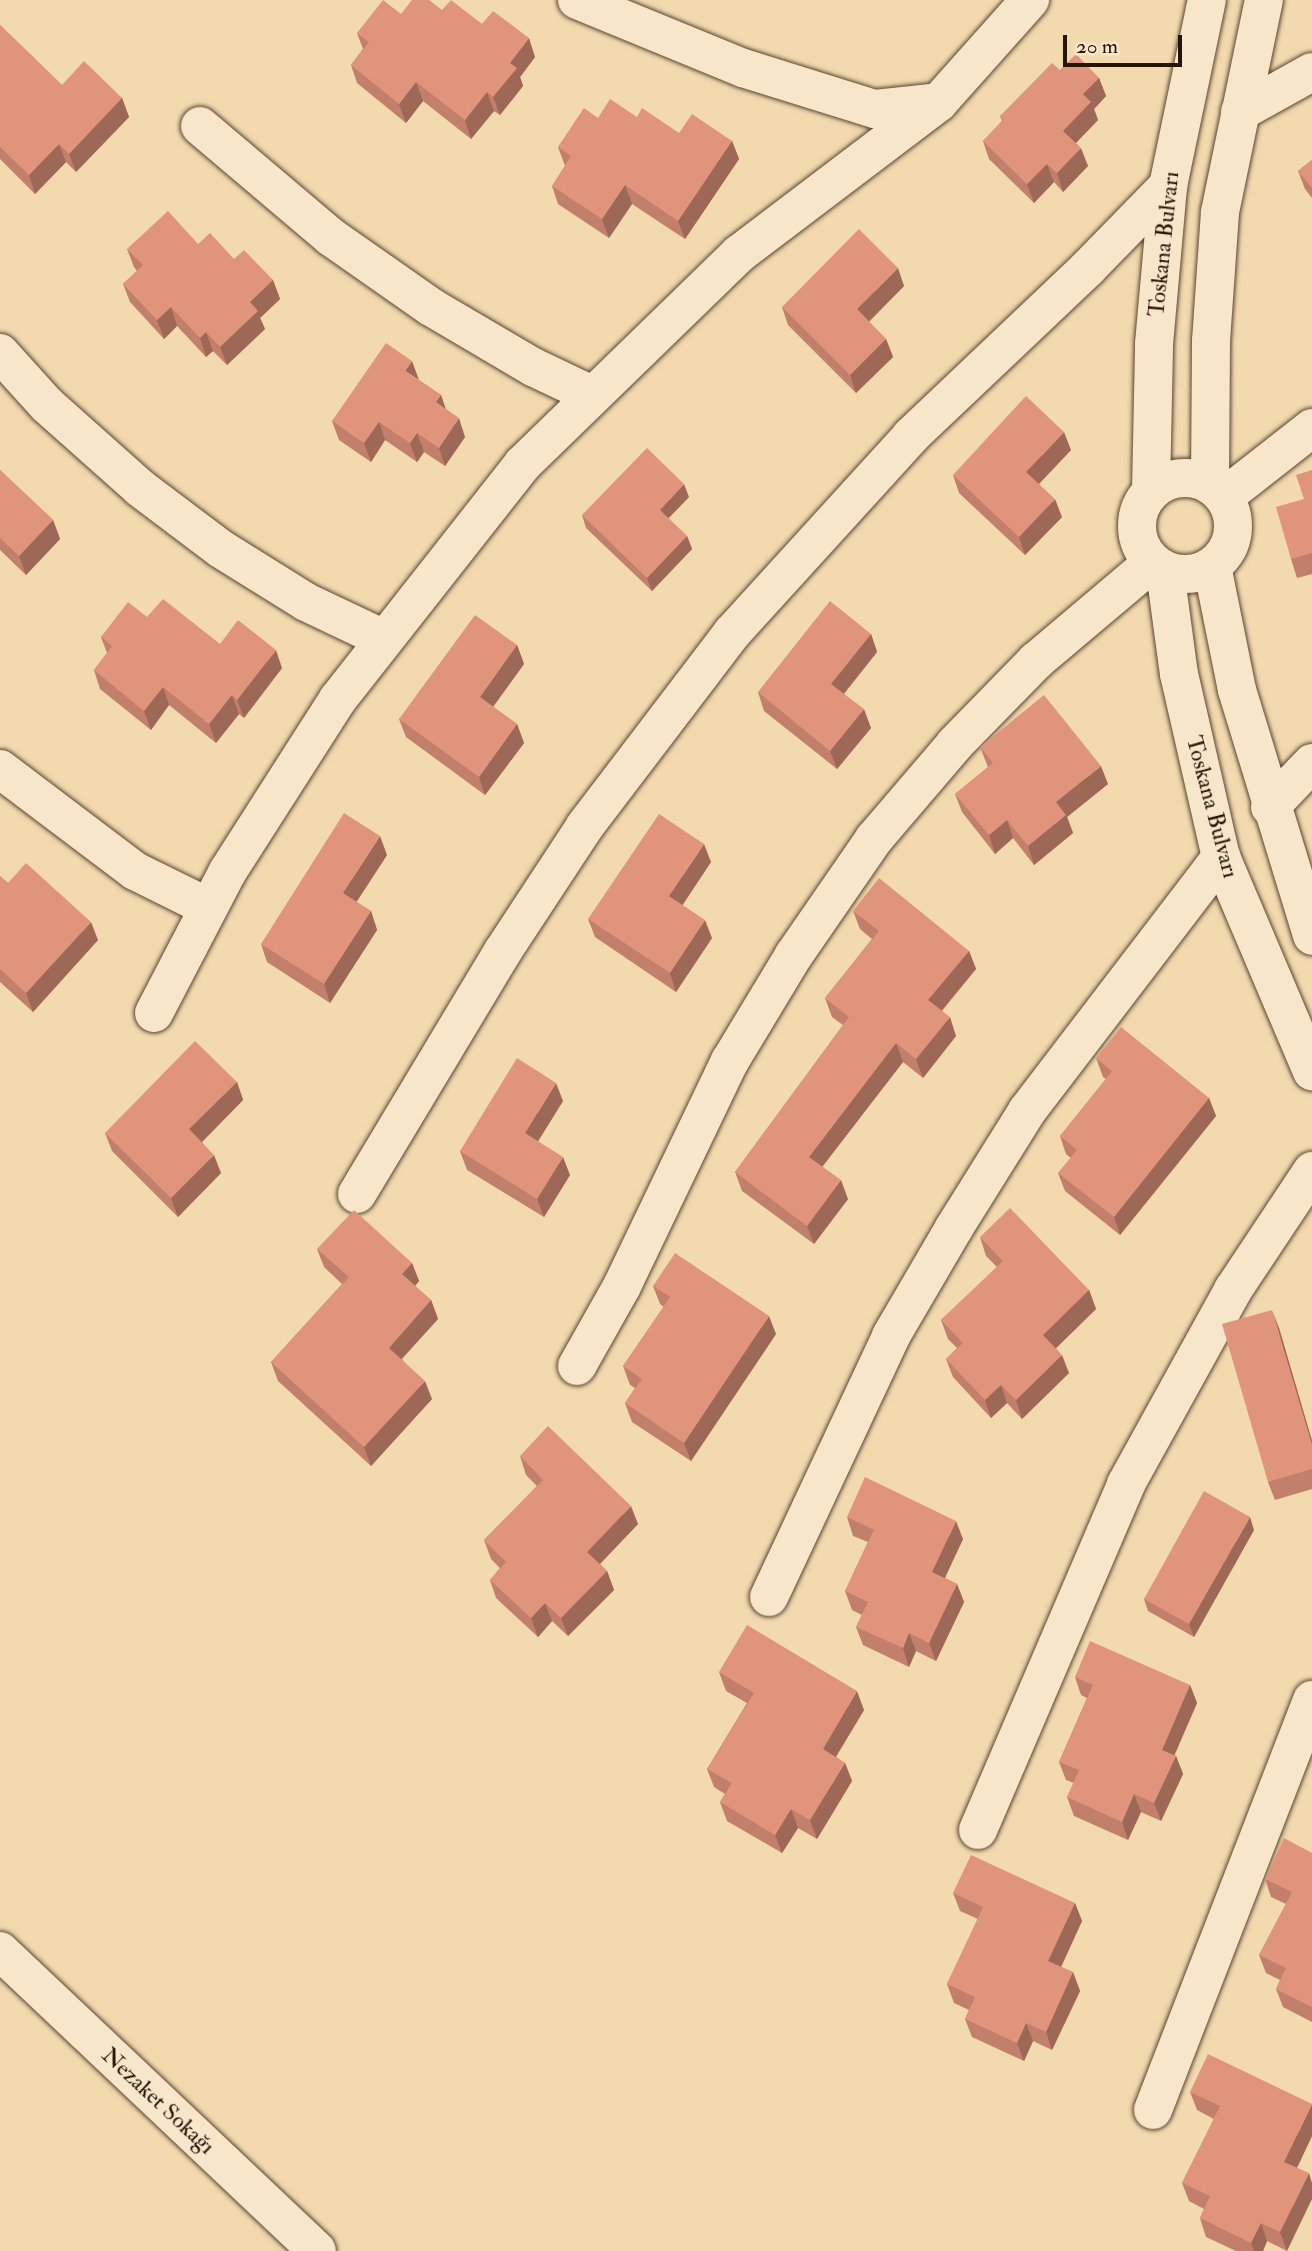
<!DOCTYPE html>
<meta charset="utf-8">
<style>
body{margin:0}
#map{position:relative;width:1312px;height:2251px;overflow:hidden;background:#f2d9ae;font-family:"IM FELL Double Pica",serif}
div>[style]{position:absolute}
.roads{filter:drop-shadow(0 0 2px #5a4532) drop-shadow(0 0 2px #5a4532)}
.minor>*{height:38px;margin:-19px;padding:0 19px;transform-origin:19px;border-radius:19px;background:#f7e6ca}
.minor>.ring{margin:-19px;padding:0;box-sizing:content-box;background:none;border:38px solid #f7e6ca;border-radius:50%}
.wall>*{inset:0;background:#c27f6b}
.shaded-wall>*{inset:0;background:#9e6857}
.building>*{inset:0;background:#e1947c}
span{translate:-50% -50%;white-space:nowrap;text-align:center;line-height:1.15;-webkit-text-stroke:6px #f7e6ca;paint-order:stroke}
.street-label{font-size:23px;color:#271408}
.scale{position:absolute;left:1063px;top:35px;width:119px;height:32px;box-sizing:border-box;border:4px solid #271408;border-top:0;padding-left:9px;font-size:21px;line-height:24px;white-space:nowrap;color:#271408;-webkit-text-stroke:5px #f7e6ca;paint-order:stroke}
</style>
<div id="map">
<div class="roads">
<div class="minor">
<i style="left:577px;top:0;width:179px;rotate:22.3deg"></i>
<i style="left:743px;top:68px;width:138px;rotate:17.3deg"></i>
<i style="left:875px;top:109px;width:64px;rotate:-6.2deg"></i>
<i style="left:1240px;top:112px;width:82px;rotate:-29.1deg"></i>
<i style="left:200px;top:126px;width:172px;rotate:40.3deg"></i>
<i style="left:331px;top:237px;width:122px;rotate:35deg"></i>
<i style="left:431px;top:307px;width:118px;rotate:30.5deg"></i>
<i style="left:533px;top:367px;width:65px;rotate:25.4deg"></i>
<i style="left:0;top:353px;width:70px;rotate:47.9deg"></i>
<i style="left:47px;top:405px;width:125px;rotate:41.7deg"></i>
<i style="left:140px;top:488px;width:101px;rotate:37deg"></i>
<i style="left:221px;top:549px;width:100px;rotate:31.9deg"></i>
<i style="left:306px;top:602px;width:86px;rotate:25.4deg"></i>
<i class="ring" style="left:1137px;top:478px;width:58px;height:58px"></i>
<i style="left:1210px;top:485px;width:144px;rotate:-89.6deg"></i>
<i style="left:1211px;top:341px;width:129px;rotate:-86deg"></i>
<i style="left:1220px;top:212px;width:217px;rotate:-78.3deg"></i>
<i style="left:1151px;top:491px;width:147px;rotate:-88.8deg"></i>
<i style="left:1154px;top:344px;width:159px;rotate:-84.9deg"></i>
<i style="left:1168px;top:186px;width:190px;rotate:-78.2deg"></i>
<i style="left:1224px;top:497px;width:112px;rotate:-38.1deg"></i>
<i style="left:1212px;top:566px;width:126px;rotate:78.6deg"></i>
<i style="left:1237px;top:690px;width:257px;rotate:73deg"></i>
<i style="left:1165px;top:571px;width:104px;rotate:82.3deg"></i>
<i style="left:1179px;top:674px;width:188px;rotate:77.1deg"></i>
<i style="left:1221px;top:857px;width:233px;rotate:67deg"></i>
<i style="left:0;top:769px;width:169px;rotate:37.1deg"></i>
<i style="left:135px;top:871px;width:81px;rotate:26.3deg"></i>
<i style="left:1270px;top:807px;width:61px;rotate:-46.3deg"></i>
<i style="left:154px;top:1013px;width:160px;rotate:-62.5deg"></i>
<i style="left:228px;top:871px;width:204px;rotate:-57.4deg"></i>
<i style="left:338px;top:699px;width:299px;rotate:-51.8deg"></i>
<i style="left:523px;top:464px;width:301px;rotate:-44.2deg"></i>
<i style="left:739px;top:254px;width:251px;rotate:-37.2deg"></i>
<i style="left:939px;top:102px;width:137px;rotate:-48.3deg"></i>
<i style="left:357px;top:1194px;width:283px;rotate:-59deg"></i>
<i style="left:503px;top:951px;width:149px;rotate:-56.7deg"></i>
<i style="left:585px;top:826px;width:243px;rotate:-52.7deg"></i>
<i style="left:732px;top:633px;width:266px;rotate:-47.7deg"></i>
<i style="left:911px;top:436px;width:244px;rotate:-43.5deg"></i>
<i style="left:1088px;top:268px;width:115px;rotate:-45.7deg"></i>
<i style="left:577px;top:1366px;width:92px;rotate:-60.6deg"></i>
<i style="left:622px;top:1286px;width:250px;rotate:-64.4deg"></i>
<i style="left:730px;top:1061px;width:124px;rotate:-58.9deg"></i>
<i style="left:794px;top:955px;width:141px;rotate:-55.4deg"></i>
<i style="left:874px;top:839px;width:125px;rotate:-49.5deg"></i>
<i style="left:955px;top:744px;width:116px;rotate:-45.7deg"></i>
<i style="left:1036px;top:661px;width:152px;rotate:-40.2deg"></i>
<i style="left:769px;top:1597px;width:288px;rotate:-64.9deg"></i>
<i style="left:891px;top:1336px;width:125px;rotate:-59.7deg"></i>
<i style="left:954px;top:1228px;width:138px;rotate:-58deg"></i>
<i style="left:1027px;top:1111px;width:320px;rotate:-52.6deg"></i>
<i style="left:978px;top:1830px;width:376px;rotate:-66.8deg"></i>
<i style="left:1126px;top:1484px;width:222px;rotate:-61.1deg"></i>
<i style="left:1233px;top:1290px;width:143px;rotate:-56.4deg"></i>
<i style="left:0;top:1951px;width:436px;rotate:43.4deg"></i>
<i style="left:1153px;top:2110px;width:440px;rotate:-68.8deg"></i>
</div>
</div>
<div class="wall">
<i style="clip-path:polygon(442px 10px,482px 24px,535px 57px,520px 77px,523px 86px,500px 115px,494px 111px,471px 139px,423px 101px,406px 123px,357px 83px,351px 65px,363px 49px,357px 33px,401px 14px)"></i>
<i style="clip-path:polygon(0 25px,62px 85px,122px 98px,129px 117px,76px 172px,66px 162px,35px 194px,0 159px)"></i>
<i style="clip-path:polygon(1060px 70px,1099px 78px,1106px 96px,1094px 109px,1098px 120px,1076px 143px,1088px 166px,1063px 192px,1054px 182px,1034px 203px,989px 159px,983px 141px,1002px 121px,1000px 116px)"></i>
<i style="clip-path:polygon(637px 117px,679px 133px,732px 141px,739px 159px,685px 239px,632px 204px,609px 238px,558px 204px,552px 186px,565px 166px,558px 147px,598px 118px)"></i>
<i style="clip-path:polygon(1312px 160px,1312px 198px,1305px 189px,1298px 171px)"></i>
<i style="clip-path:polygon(198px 244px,234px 259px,273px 280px,280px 299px,260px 318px,265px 329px,227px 365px,213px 351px,206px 357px,177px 326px,164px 339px,130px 302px,123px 284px,137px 271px,134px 267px,127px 249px)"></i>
<i style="clip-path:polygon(904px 286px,869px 322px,886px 339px,893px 357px,856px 393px,788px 325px,782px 307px)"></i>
<i style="clip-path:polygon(419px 380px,441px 395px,446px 409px,465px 437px,445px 466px,424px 452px,417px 462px,385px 440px,371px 462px,339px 440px,332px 421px)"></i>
<i style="clip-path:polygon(1071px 450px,1039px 484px,1062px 517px,1025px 555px,959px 493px,953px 475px)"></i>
<i style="clip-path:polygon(0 470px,53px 520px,60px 539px,26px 575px,0 550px)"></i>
<i style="clip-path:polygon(1312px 470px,1312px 574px,1297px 578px,1291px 559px)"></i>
<i style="clip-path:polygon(689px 497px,668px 518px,687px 536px,692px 549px,652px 591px,586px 528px,582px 515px)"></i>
<i style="clip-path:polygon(147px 617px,220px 644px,282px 668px,244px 718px,239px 714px,216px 743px,169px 705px,151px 730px,100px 689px,94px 670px,107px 653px,101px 637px)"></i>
<i style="clip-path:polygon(871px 634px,877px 652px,844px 694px,871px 728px,837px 769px,764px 711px,758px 692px)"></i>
<i style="clip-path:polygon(517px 645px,524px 664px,493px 707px,517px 724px,524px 743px,485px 795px,406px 737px,399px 719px)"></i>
<i style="clip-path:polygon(980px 747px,1108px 784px,1067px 817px,1073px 833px,1034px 865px,1013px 838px,995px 854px,962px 812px,955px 794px,988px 767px)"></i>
<i style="clip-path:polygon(387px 855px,356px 902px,371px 911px,377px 930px,330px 1003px,267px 962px,261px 944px)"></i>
<i style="clip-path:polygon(711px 862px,682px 905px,712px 938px,676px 992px,595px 937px,588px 919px)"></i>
<i style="clip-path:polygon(0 876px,8px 883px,98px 940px,33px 1012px,0 982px)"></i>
<i style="clip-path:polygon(853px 911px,969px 951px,976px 969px,942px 1011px,956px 1036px,923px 1078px,903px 1062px,822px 1166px,848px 1199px,814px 1244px,742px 1191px,735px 1172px,843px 1025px,832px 1017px,825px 998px,872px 939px,860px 929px)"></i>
<i style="clip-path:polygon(1096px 1058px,1209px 1098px,1216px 1116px,1120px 1235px,1065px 1191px,1058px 1173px,1071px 1158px,1066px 1154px,1060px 1136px,1106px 1079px,1103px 1077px)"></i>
<i style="clip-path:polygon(237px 1082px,243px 1100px,202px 1142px,221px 1173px,178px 1217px,112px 1151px,105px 1133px)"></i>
<i style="clip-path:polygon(563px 1101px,538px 1141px,570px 1175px,544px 1217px,467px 1170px,460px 1151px)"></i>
<i style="clip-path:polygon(980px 1237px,1089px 1290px,1096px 1309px,1056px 1348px,1069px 1373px,1022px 1419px,1007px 1403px,991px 1418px,953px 1377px,946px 1359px,957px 1348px,948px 1339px,941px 1320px,997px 1267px,986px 1256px)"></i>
<i style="clip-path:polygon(317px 1249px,412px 1263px,419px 1281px,415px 1286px,431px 1300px,438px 1319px,402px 1359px,432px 1399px,371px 1466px,278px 1381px,271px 1362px,342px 1284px,324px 1267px)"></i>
<i style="clip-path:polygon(653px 1286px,776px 1334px,691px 1461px,632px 1422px,625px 1403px,635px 1388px,630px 1385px,623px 1366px,664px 1307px,660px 1304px)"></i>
<i style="clip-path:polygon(1279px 1328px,1312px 1441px,1312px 1489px,1275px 1500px,1268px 1482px)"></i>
<i style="clip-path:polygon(520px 1456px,638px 1524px,600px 1564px,607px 1571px,614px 1590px,568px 1636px,552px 1621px,538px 1637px,496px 1598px,490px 1580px,500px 1568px,491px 1559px,484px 1540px,537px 1486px,526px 1475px)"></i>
<i style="clip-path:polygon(847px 1517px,963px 1539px,945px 1578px,957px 1584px,964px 1602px,936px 1661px,916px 1651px,909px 1667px,863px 1645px,856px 1627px,862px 1615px,852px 1610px,845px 1591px,868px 1542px,853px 1536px)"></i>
<i style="clip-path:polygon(1254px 1530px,1194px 1637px,1148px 1611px,1144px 1599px)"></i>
<i style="clip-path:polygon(719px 1672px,864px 1710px,836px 1757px,845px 1763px,852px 1781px,817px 1839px,798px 1828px,782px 1853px,727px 1821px,720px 1802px,725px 1794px,714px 1787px,707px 1769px,747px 1703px,726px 1691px)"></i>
<i style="clip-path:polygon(1075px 1677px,1190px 1685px,1197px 1703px,1174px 1755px,1176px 1756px,1183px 1774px,1161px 1821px,1141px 1812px,1128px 1840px,1074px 1816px,1067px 1797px,1074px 1783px,1066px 1780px,1059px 1762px,1087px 1698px,1081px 1695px)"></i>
<i style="clip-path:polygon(1312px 1853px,1312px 2022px,1283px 2007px,1276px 1989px,1280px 1980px,1266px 1973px,1259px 1955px,1286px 1904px,1271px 1897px,1265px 1879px)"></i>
<i style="clip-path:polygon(953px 1893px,1075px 1903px,1082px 1921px,1061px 1967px,1073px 1972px,1080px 1991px,1052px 2050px,1033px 2041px,1024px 2061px,972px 2037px,965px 2019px,969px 2010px,954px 2003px,947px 1984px,978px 1919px,960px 1911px)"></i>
<i style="clip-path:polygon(1190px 2092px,1312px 2136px,1297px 2168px,1287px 2251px,1267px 2241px,1263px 2251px,1236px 2251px,1206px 2237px,1200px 2218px,1204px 2209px,1189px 2201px,1182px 2183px,1214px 2119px,1197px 2110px)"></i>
</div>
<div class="shaded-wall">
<i style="clip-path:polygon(529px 38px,535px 57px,520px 77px,523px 86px,500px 115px,493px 97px,510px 63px)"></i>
<i style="clip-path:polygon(1099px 78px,1106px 96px,1094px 109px,1098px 120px,1070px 149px,1063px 131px,1083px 94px)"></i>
<i style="clip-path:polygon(416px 82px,423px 101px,406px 123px,399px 104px)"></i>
<i style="clip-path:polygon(487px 92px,494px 111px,471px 139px,465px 120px)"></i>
<i style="clip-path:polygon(122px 98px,129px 117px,76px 172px,69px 154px)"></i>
<i style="clip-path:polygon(732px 141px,739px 159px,685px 239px,678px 221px)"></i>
<i style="clip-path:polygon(59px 144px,66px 162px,35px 194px,29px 175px)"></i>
<i style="clip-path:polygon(1081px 148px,1088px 166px,1063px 192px,1057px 173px)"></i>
<i style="clip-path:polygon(1047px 164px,1054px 182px,1034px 203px,1027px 184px)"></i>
<i style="clip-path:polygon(625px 185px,632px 204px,609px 238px,602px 219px)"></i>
<i style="clip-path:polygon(898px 268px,904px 286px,863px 327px,857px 309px)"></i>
<i style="clip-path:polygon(273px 280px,280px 299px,260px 318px,265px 329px,227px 365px,220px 347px,250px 302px)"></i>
<i style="clip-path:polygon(171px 307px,177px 326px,164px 339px,157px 320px)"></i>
<i style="clip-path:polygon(206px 332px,213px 351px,206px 357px,200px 338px)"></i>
<i style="clip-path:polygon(886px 339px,893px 357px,856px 393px,850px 375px)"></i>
<i style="clip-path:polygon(412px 361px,419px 380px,405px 371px)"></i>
<i style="clip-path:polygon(441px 395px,447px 414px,436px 402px)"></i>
<i style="clip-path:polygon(459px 418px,465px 437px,445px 466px,439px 448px)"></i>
<i style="clip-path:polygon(379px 422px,385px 440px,371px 462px,364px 443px)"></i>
<i style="clip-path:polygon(1064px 432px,1071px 450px,1033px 490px,1026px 472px)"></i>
<i style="clip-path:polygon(417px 433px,424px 452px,417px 462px,410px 443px)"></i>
<i style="clip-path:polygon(684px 484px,689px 497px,664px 523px,660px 510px)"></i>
<i style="clip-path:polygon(1055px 499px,1062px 517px,1025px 555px,1019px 537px)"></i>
<i style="clip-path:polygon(53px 520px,60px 539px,26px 575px,19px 556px)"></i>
<i style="clip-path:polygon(687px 536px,692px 549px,652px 591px,647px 578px)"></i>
<i style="clip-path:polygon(871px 634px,877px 652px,837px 702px,831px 684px)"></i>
<i style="clip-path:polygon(517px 645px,524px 664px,487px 715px,480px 697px)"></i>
<i style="clip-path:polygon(276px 650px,282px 668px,244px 718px,237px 700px)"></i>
<i style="clip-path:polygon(163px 687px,169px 705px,151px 730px,144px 711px)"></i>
<i style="clip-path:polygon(232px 695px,239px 714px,216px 743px,209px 724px)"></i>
<i style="clip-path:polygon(864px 709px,871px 728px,837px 769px,830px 751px)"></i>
<i style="clip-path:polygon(517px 724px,524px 743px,485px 795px,479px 777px)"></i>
<i style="clip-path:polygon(1101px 766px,1108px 784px,1067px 817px,1073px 833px,1034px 865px,1028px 846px,1056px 802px)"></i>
<i style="clip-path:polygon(1007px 820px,1013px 838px,995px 854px,989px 835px)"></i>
<i style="clip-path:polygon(380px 836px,387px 855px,350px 912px,343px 893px)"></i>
<i style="clip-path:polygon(704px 844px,711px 862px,676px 915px,669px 896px)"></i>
<i style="clip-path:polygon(371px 911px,377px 930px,330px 1003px,324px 984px)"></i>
<i style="clip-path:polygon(705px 920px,712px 938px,676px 992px,670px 973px)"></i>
<i style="clip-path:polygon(91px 922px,98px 940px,33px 1012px,26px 993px)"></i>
<i style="clip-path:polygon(969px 951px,976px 969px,935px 1018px,928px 1000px)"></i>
<i style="clip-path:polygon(950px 1017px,956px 1036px,923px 1078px,916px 1059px)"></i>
<i style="clip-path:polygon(896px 1043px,903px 1062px,816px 1175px,809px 1157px)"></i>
<i style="clip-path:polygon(237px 1082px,243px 1100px,196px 1148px,189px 1129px)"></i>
<i style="clip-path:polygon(556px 1083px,563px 1101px,532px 1151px,525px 1133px)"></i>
<i style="clip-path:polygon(1209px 1098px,1216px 1116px,1120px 1235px,1114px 1217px)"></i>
<i style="clip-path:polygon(214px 1155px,221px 1173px,178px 1217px,171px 1198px)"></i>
<i style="clip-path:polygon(563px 1157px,570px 1175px,544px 1217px,537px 1199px)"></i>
<i style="clip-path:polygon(841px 1180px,848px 1199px,814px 1244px,807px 1226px)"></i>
<i style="clip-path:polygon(412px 1263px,419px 1281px,409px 1293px,402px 1274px)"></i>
<i style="clip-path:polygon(1089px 1290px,1096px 1309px,1050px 1354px,1043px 1335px)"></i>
<i style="clip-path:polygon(431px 1300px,438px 1319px,395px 1366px,389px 1348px)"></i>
<i style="clip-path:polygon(1272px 1310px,1279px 1328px,1312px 1441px,1312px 1445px)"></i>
<i style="clip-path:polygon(769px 1316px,776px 1334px,691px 1461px,684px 1443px)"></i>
<i style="clip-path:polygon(1062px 1355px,1069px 1373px,1022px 1419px,1016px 1400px)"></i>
<i style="clip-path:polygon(425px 1381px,432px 1399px,371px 1466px,364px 1447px)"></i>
<i style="clip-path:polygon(1001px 1385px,1007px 1403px,991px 1418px,985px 1400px)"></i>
<i style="clip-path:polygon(631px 1506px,638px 1524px,594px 1570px,587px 1552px)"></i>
<i style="clip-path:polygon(1250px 1517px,1254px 1530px,1194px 1637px,1189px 1624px)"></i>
<i style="clip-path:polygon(956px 1521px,963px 1539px,939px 1590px,932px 1572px)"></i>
<i style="clip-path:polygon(607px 1571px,614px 1590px,568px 1636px,561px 1618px)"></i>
<i style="clip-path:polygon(957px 1584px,964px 1602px,936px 1661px,929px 1643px)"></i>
<i style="clip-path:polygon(545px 1603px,552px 1621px,538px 1637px,531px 1618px)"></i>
<i style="clip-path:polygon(909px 1633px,916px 1651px,909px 1667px,903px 1648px)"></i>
<i style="clip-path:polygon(1190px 1685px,1197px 1703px,1169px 1768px,1162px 1750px)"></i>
<i style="clip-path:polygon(857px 1691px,864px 1710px,829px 1768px,823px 1749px)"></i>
<i style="clip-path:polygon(1176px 1756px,1183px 1774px,1161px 1821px,1154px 1803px)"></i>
<i style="clip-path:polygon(845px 1763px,852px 1781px,817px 1839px,810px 1820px)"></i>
<i style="clip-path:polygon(1134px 1794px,1141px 1812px,1128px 1840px,1122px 1822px)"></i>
<i style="clip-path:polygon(791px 1809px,798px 1828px,782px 1853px,775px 1835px)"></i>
<i style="clip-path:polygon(1075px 1903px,1082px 1921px,1055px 1980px,1048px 1961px)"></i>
<i style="clip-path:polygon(1073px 1972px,1080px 1991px,1052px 2050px,1046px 2032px)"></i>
<i style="clip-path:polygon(1026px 2023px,1033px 2041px,1024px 2061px,1017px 2043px)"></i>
<i style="clip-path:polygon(1312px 2104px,1312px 2136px,1291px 2180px,1284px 2162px)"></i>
<i style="clip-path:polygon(1309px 2173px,1312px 2183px,1312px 2199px,1287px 2251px,1280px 2232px)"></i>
<i style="clip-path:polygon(1261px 2223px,1267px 2241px,1263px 2251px,1254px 2251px,1251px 2243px)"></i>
</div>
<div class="building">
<i style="clip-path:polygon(383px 0,401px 14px,412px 0,429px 0,442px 10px,451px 0,482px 24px,493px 11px,529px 38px,510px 63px,517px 68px,493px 97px,487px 92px,465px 120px,416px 82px,399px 104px,351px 65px,369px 42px,357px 33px)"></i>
<i style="clip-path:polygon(0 25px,62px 85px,84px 61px,122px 98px,69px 154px,59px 144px,29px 175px,0 147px)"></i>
<i style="clip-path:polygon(1076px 54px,1099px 78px,1083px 94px,1091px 102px,1063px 131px,1081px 148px,1057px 173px,1047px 164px,1027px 184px,983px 141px,1003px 120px,1000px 116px,1052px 63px,1060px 70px)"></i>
<i style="clip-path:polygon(610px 99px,637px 117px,642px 108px,679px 133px,692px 114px,732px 141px,678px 221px,625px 185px,602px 219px,552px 186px,571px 156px,558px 147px,584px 108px,598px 118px)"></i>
<i style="clip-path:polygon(1312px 160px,1312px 188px,1298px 171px)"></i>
<i style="clip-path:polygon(168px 211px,198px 244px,210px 233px,234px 259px,244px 250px,273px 280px,250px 302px,258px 311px,220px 347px,206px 332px,200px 338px,171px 307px,157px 320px,123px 284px,143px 265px,127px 249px)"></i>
<i style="clip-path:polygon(859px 229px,898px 268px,857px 309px,886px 339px,850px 375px,782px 307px)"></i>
<i style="clip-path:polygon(386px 343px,412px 361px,405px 371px,441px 395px,436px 402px,459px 418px,439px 448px,417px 433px,410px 443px,379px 422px,364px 443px,332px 421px)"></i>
<i style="clip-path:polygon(1026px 396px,1064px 432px,1026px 472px,1055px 499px,1019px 537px,953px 475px)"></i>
<i style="clip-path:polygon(647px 448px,684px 484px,660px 510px,687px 536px,647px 578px,582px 515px)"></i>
<i style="clip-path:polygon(0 470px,53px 520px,19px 556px,0 538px)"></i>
<i style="clip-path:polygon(1312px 470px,1312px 553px,1291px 559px,1276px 507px,1304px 499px,1296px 475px)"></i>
<i style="clip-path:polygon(163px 599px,220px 644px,238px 620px,276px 650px,237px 700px,232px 695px,209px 724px,163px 687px,144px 711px,94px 670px,112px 646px,101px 637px,128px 602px,147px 617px)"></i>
<i style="clip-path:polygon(830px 601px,871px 634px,831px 684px,864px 709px,830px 751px,758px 692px)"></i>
<i style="clip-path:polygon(475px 615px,517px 645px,480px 697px,517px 724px,479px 777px,399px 719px)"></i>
<i style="clip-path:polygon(1044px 695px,1101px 766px,1056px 802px,1066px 815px,1028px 846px,1007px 820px,989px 835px,955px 794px,993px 763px,980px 747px)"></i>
<i style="clip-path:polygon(344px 813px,380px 836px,343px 893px,371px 911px,324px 984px,261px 944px)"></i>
<i style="clip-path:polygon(659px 814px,704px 844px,669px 896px,705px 920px,670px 973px,588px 919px)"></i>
<i style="clip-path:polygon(26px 863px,91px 922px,26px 993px,0 969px,0 876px,8px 883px)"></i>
<i style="clip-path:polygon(879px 878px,969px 951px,928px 1000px,950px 1017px,916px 1059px,896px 1043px,809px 1157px,841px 1180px,807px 1226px,735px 1172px,849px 1017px,825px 998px,879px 931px,853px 911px)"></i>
<i style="clip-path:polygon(1121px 1027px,1209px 1098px,1114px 1217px,1058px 1173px,1077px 1150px,1060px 1136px,1112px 1071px,1096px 1058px)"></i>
<i style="clip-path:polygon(195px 1041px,237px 1082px,189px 1129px,214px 1155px,171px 1198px,105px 1133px)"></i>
<i style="clip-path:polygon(517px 1058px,556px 1083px,525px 1133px,563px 1157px,537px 1199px,460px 1151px)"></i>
<i style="clip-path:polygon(1010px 1208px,1089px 1290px,1043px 1335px,1062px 1355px,1016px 1400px,1001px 1385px,985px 1400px,946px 1359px,963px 1343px,941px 1320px,1003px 1261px,980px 1237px)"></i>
<i style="clip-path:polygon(354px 1210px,412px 1263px,402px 1274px,431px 1300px,389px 1348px,425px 1381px,364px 1447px,271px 1362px,349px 1277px,317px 1249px)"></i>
<i style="clip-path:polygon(675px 1253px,769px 1316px,684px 1443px,625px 1403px,642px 1379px,623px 1366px,670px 1297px,653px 1286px)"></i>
<i style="clip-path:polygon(1272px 1310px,1312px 1445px,1312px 1469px,1268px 1482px,1222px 1324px)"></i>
<i style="clip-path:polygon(548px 1426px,631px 1506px,587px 1552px,607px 1571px,561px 1618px,545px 1603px,531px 1618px,490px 1580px,506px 1562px,484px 1540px,543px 1480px,520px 1456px)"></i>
<i style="clip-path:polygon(865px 1477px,956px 1521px,932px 1572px,957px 1584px,929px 1643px,909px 1633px,903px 1648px,856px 1627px,868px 1602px,845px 1591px,874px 1530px,847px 1517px)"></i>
<i style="clip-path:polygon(1204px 1491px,1250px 1517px,1189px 1624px,1144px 1599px)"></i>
<i style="clip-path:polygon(747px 1625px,857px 1691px,823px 1749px,845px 1763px,810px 1820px,791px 1809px,775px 1835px,720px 1802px,732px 1783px,707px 1769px,754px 1693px,719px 1672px)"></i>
<i style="clip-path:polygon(1090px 1641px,1190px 1685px,1162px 1750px,1176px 1756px,1154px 1803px,1134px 1794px,1122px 1822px,1067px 1797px,1079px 1770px,1059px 1762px,1093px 1685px,1075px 1677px)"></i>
<i style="clip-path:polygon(1284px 1838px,1312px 1853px,1312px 2007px,1276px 1989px,1286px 1968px,1259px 1955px,1292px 1892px,1265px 1879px)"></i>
<i style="clip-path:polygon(971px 1855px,1075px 1903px,1048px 1961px,1073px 1972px,1046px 2032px,1026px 2023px,1017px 2043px,965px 2019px,975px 1997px,947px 1984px,983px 1907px,953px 1893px)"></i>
<i style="clip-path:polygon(1208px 2054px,1312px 2104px,1284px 2162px,1309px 2173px,1280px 2232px,1261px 2223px,1251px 2243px,1200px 2218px,1210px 2196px,1182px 2183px,1220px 2106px,1190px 2092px)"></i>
</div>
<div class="street-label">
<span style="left:1164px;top:244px;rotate:-84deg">Toskana Bulvarı</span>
<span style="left:1212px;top:807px;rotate:75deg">Toskana Bulvarı</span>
<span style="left:158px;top:2101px;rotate:43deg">Nezaket Sokağı</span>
</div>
<div class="scale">20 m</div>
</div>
